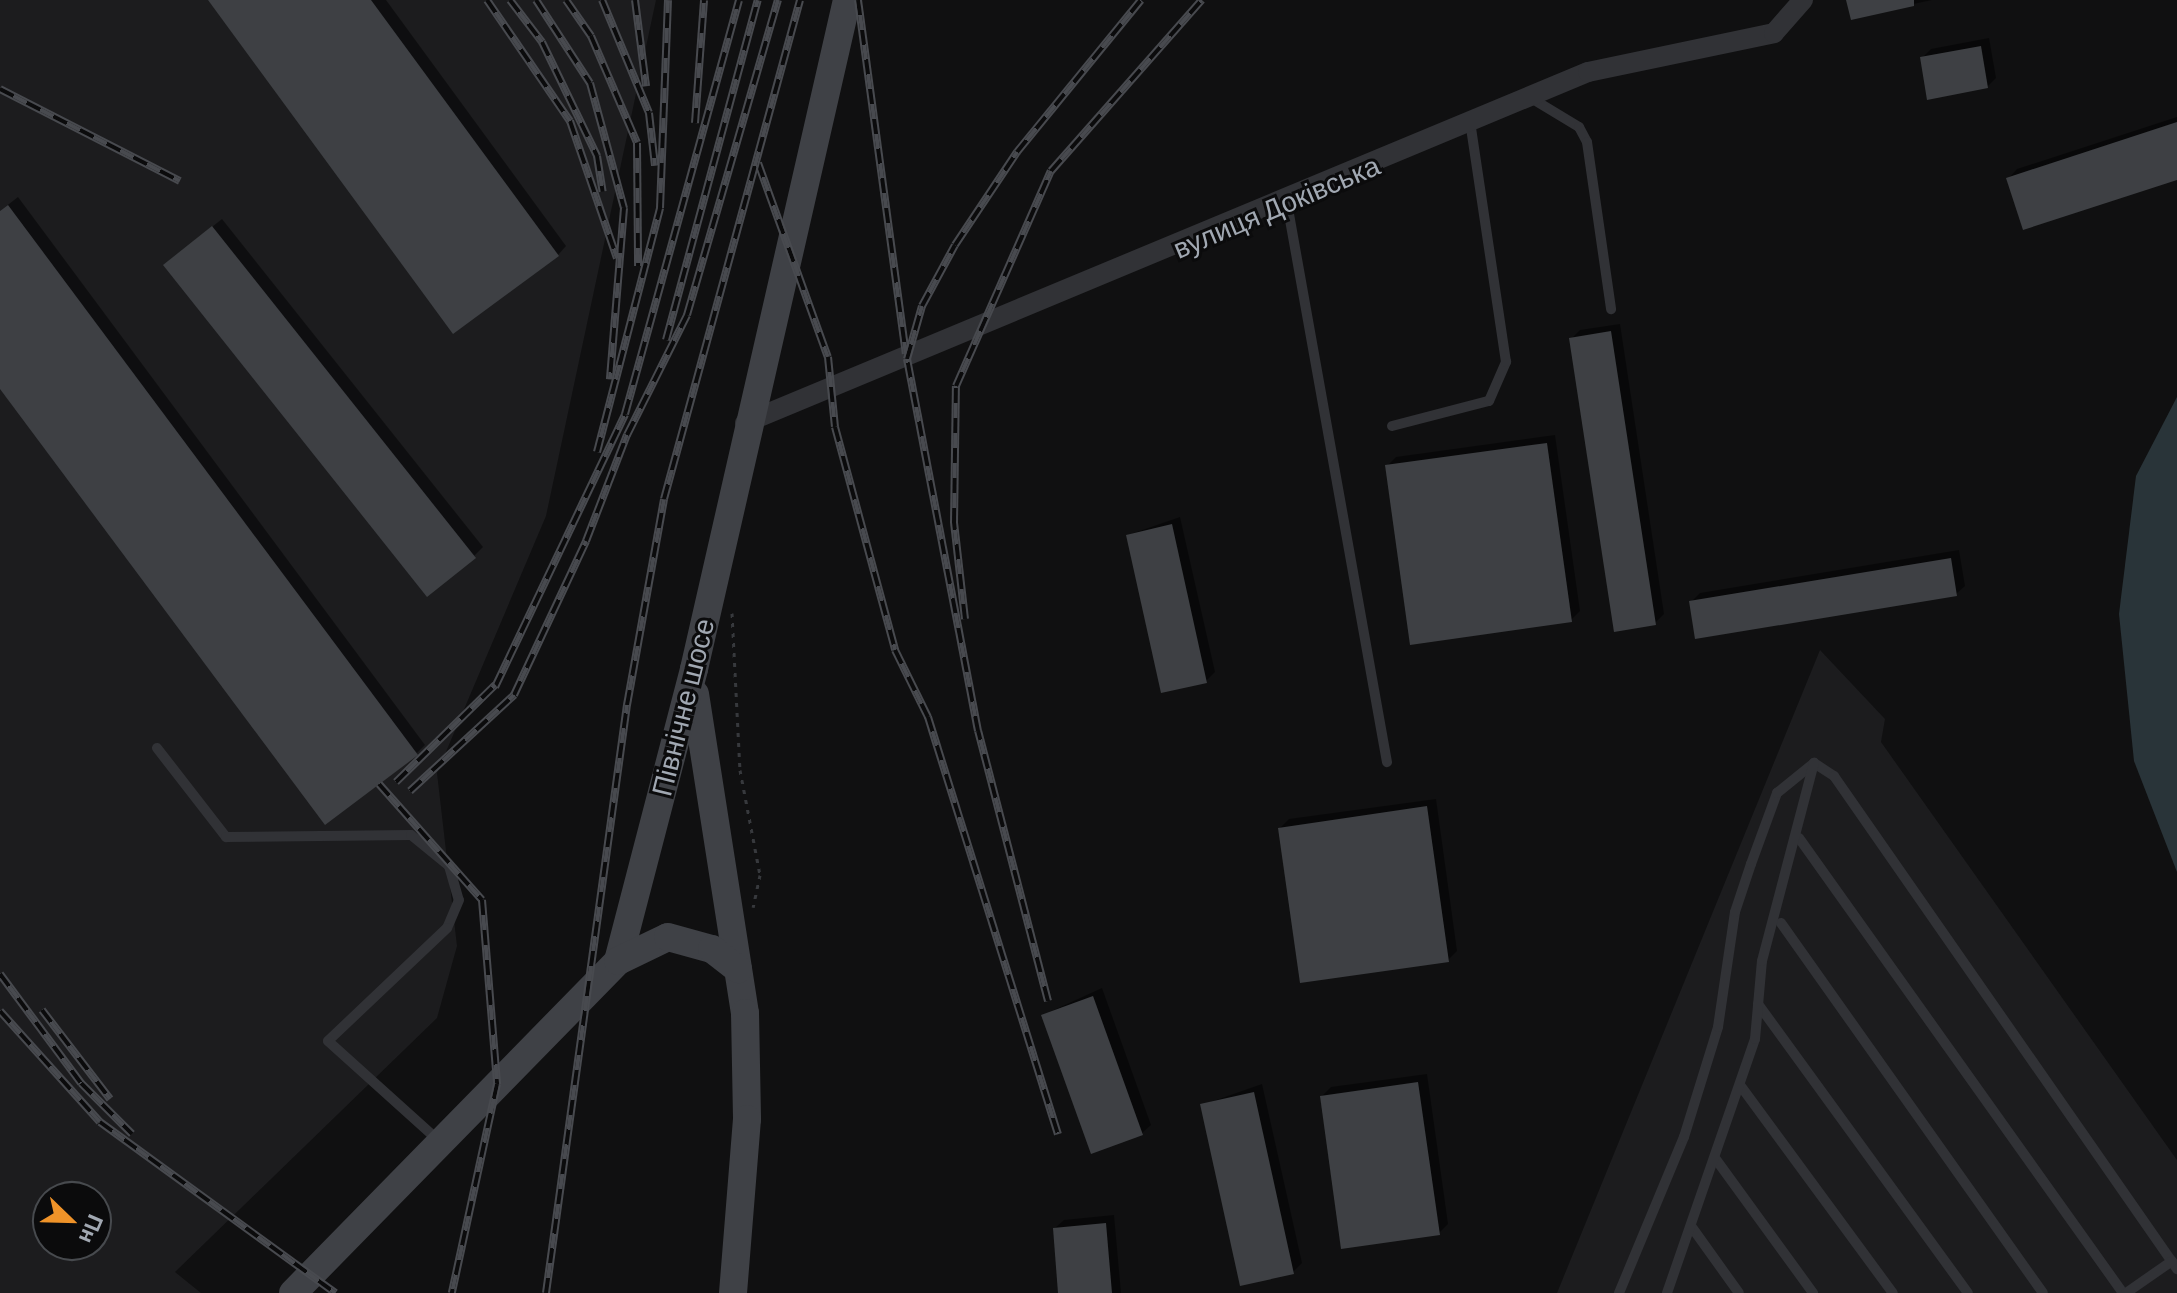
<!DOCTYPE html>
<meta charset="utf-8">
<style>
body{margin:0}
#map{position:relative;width:2177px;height:1293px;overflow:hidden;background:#101011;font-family:Barlow,sans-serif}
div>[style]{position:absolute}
.built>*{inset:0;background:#1c1c1e}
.water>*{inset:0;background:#293439}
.shadow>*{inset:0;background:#0007}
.building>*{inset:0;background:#3e4044}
.path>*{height:3px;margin-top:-1.5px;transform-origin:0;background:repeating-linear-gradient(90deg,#37393d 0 4px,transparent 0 10px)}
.lane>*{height:10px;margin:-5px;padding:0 5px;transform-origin:5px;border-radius:5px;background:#313236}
.street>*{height:20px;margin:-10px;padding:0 10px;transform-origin:10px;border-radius:10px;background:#313236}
.secondary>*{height:28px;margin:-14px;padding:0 14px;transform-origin:14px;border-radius:14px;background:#3f4146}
.rail>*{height:8px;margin-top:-4px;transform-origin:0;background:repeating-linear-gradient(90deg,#0b0b0c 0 15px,#484a4f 0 30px);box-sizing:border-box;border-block:2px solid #484a4f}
span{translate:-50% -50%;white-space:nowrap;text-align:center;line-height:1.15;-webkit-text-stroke:6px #0b0b0c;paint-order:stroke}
.street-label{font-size:28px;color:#a1a8b2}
.north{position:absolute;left:32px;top:1181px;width:80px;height:80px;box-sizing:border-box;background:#0b0b0c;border:2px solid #474a4e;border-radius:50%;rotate:113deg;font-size:22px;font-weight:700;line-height:32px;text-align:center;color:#a1a8b2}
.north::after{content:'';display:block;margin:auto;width:28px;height:36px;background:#ef9329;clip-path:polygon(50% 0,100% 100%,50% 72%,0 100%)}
</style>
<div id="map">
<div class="built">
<i style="clip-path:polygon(evenodd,0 0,656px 0,546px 516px,437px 773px,457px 946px,437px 1018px,175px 1272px,201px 1293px,0 1293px,0 0,48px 1197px,96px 1197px,96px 1245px,48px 1245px,48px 1197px)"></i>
<i style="clip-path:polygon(1820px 650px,1885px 719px,1881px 742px,2177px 1160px,2177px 1293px,1557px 1293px)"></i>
</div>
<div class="water">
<i style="clip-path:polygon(2177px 397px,2177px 872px,2134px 761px,2119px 614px,2136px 476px)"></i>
</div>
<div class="shadow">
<i style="clip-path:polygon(210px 0,386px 0,566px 246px,558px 255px)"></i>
<i style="clip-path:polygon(1848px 0,1932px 0,1852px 17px)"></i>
<i style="clip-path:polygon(1989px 38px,1996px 78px,1987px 87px,1922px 58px,1931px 49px)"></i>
<i style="clip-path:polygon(2177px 117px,2177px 178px,2009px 178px,2017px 169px)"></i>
<i style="clip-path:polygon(18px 197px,425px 745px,417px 753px,0 386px,0 211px)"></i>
<i style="clip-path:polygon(222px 219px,483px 547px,474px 556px,174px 257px)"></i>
<i style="clip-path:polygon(1620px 324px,1664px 614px,1655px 623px,1571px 339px,1580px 330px)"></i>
<i style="clip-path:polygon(1555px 435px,1580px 611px,1571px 620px,1387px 466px,1396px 457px)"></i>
<i style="clip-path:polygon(1180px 517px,1215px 672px,1206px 681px,1128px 535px)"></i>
<i style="clip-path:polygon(1959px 550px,1965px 586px,1956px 594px,1691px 602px,1700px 593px)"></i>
<i style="clip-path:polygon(1436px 799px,1457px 951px,1448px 960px,1280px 828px,1289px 819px)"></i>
<i style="clip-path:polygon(1102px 988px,1151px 1125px,1142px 1133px,1043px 1015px)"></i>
<i style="clip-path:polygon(1427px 1074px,1448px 1224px,1439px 1233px,1322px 1096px,1331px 1087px)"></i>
<i style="clip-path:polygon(1262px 1084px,1302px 1263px,1293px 1272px,1202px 1105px)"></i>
<i style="clip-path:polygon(1114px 1215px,1121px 1293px,1060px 1293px,1055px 1228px,1064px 1220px)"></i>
</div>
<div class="building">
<i style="clip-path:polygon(208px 0,371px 0,559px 256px,453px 334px)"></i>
<i style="clip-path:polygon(1846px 0,1914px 0,1914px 6px,1851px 20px)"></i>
<i style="clip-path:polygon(1981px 46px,1988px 88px,1927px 100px,1920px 57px)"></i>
<i style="clip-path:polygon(2177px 122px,2177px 180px,2023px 230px,2006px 178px)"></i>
<i style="clip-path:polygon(8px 205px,418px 755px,325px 825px,0 389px,0 211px)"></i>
<i style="clip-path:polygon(212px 226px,476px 558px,427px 597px,163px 265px)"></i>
<i style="clip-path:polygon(1611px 331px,1656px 625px,1614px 632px,1569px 338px)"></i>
<i style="clip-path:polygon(1547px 443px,1572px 622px,1410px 645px,1385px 465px)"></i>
<i style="clip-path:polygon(1172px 524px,1207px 683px,1161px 693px,1126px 535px)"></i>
<i style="clip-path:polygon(1951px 558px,1957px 596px,1695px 639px,1689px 601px)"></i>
<i style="clip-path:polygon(1427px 806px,1449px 962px,1300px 983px,1278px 828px)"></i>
<i style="clip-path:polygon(1093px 996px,1143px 1135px,1091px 1154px,1041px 1015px)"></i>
<i style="clip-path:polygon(1418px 1082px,1440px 1235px,1341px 1249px,1320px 1096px)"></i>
<i style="clip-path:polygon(1254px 1092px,1294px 1274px,1240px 1286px,1200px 1104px)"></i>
<i style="clip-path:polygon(1106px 1223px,1112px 1293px,1058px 1293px,1053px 1228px)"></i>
</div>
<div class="path">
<i style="left:732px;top:613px;width:157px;rotate:87.1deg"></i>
<i style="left:740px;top:770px;width:107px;rotate:79.2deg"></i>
<i style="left:760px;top:875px;width:33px;rotate:102deg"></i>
</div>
<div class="lane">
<i style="left:1531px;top:98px;width:56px;rotate:31.1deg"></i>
<i style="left:1579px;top:127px;width:17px;rotate:62deg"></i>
<i style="left:1587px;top:142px;width:169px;rotate:81.8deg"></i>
<i style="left:1287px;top:203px;width:568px;rotate:79.86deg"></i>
<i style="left:1392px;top:426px;width:100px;rotate:-14.5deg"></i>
<i style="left:1489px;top:401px;width:43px;rotate:-66.4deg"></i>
<i style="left:1506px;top:362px;width:243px;rotate:-98.5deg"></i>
<i style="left:157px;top:748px;width:113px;rotate:52.2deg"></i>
<i style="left:226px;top:837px;width:185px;rotate:-0.6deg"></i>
<i style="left:411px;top:835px;width:49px;rotate:39.2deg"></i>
<i style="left:449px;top:866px;width:35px;rotate:74deg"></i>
<i style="left:459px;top:900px;width:30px;rotate:113deg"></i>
<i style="left:447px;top:928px;width:164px;rotate:136.5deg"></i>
<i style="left:328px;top:1041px;width:149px;rotate:42deg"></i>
<i style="left:1799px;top:838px;width:559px;rotate:54.55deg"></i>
<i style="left:1781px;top:923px;width:453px;rotate:54.7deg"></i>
<i style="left:1758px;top:1004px;width:357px;rotate:54deg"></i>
<i style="left:1740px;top:1085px;width:258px;rotate:53.7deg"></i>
<i style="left:1715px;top:1158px;width:167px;rotate:54deg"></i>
<i style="left:1691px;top:1226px;width:82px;rotate:54.4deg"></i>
<i style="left:1619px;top:1293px;width:169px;rotate:-67.4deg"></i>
<i style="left:1684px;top:1137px;width:115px;rotate:-72.8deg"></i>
<i style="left:1718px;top:1027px;width:116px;rotate:-81.6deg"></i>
<i style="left:1735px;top:912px;width:51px;rotate:-71.6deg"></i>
<i style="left:1751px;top:864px;width:76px;rotate:-69.9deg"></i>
<i style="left:1777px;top:793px;width:48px;rotate:-39deg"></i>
<i style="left:1814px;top:763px;width:24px;rotate:33deg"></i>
<i style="left:1834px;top:776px;width:601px;rotate:55.17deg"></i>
<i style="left:1667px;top:1293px;width:269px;rotate:-70.9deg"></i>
<i style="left:1755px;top:1039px;width:78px;rotate:-84.9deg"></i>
<i style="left:1762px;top:961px;width:205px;rotate:-75.3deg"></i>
<i style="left:2126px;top:1293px;width:56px;rotate:-34.8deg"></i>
</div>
<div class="street">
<i style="left:745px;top:423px;width:913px;rotate:-22.61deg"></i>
<i style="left:1588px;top:72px;width:190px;rotate:-11.8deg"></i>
<i style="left:1774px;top:33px;width:44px;rotate:-48.7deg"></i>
</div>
<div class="secondary">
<i style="left:695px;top:694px;width:323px;rotate:81.1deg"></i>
<i style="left:745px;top:1013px;width:106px;rotate:88.9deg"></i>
<i style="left:747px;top:1119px;width:175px;rotate:94.6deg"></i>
<i style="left:618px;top:961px;width:302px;rotate:-75.4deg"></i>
<i style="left:694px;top:669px;width:686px;rotate:-77.12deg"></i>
<i style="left:293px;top:1293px;width:465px;rotate:-45.6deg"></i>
<i style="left:618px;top:961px;width:55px;rotate:-25.6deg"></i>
<i style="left:668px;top:937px;width:46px;rotate:15.3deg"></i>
<i style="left:712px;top:949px;width:33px;rotate:38deg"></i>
</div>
<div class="rail">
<i style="left:487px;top:0;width:147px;rotate:55.6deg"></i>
<i style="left:570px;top:121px;width:145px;rotate:71.1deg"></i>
<i style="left:510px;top:0;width:53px;rotate:52.7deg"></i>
<i style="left:542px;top:42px;width:127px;rotate:64.2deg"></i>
<i style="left:597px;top:156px;width:36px;rotate:81deg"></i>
<i style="left:536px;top:0;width:99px;rotate:57deg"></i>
<i style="left:590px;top:83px;width:130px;rotate:74.8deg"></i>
<i style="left:624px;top:208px;width:172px;rotate:94.7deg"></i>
<i style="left:566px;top:0;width:44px;rotate:55.2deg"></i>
<i style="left:591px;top:36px;width:116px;rotate:66.7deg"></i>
<i style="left:637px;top:143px;width:123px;rotate:89.5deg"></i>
<i style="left:602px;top:0;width:122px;rotate:67.4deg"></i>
<i style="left:649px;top:113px;width:53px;rotate:83.5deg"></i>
<i style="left:635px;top:0;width:87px;rotate:82.7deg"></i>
<i style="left:858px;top:0;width:357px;rotate:82.3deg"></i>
<i style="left:0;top:89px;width:202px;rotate:27.1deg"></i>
<i style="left:695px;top:123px;width:123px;rotate:-85.8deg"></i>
<i style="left:758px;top:163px;width:206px;rotate:70.2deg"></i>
<i style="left:828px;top:357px;width:70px;rotate:84.3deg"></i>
<i style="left:835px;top:427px;width:231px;rotate:74.9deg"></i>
<i style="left:895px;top:650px;width:75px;rotate:63.8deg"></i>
<i style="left:928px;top:717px;width:437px;rotate:72.7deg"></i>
<i style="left:666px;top:340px;width:352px;rotate:-74.9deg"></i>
<i style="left:597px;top:452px;width:252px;rotate:-75.5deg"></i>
<i style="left:660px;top:208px;width:208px;rotate:-87.8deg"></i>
<i style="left:965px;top:619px;width:97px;rotate:-96.5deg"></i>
<i style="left:954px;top:523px;width:137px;rotate:-89.2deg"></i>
<i style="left:956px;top:386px;width:235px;rotate:-66.2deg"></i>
<i style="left:1051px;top:171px;width:228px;rotate:-48.6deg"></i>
<i style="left:495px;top:687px;width:302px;rotate:-64.5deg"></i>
<i style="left:625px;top:414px;width:429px;rotate:-74.6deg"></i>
<i style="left:396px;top:782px;width:139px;rotate:-44.4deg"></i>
<i style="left:379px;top:784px;width:155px;rotate:48.4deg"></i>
<i style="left:482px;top:900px;width:185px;rotate:85.3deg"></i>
<i style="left:497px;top:1084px;width:214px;rotate:102.2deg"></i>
<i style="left:410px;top:791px;width:142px;rotate:-42.7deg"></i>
<i style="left:514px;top:695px;width:170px;rotate:-64.9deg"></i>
<i style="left:586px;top:541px;width:114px;rotate:-68.9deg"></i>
<i style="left:627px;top:435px;width:134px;rotate:-63.4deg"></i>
<i style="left:687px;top:315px;width:328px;rotate:-73.9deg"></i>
<i style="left:0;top:974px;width:136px;rotate:53.4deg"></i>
<i style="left:81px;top:1083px;width:72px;rotate:45deg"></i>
<i style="left:1048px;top:1001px;width:279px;rotate:-104.5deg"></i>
<i style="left:978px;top:731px;width:379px;rotate:-100.8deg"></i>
<i style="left:907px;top:359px;width:55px;rotate:-74.2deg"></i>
<i style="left:922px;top:306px;width:69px;rotate:-61.6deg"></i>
<i style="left:955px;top:245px;width:112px;rotate:-56.3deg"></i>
<i style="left:1017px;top:152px;width:196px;rotate:-50.8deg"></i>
<i style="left:42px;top:1010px;width:112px;rotate:52.6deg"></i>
<i style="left:0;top:1011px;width:149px;rotate:48deg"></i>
<i style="left:100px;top:1122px;width:291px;rotate:36deg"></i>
<i style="left:546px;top:1293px;width:594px;rotate:-82.16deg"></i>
<i style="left:627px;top:705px;width:209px;rotate:-79.8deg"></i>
<i style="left:664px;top:499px;width:517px;rotate:-74.75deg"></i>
</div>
<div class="street-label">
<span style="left:1276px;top:206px;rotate:-23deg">вулиця Доківська</span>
<span style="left:682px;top:707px;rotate:-76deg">Північне шосе</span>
</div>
<div class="north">Пн</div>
</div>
